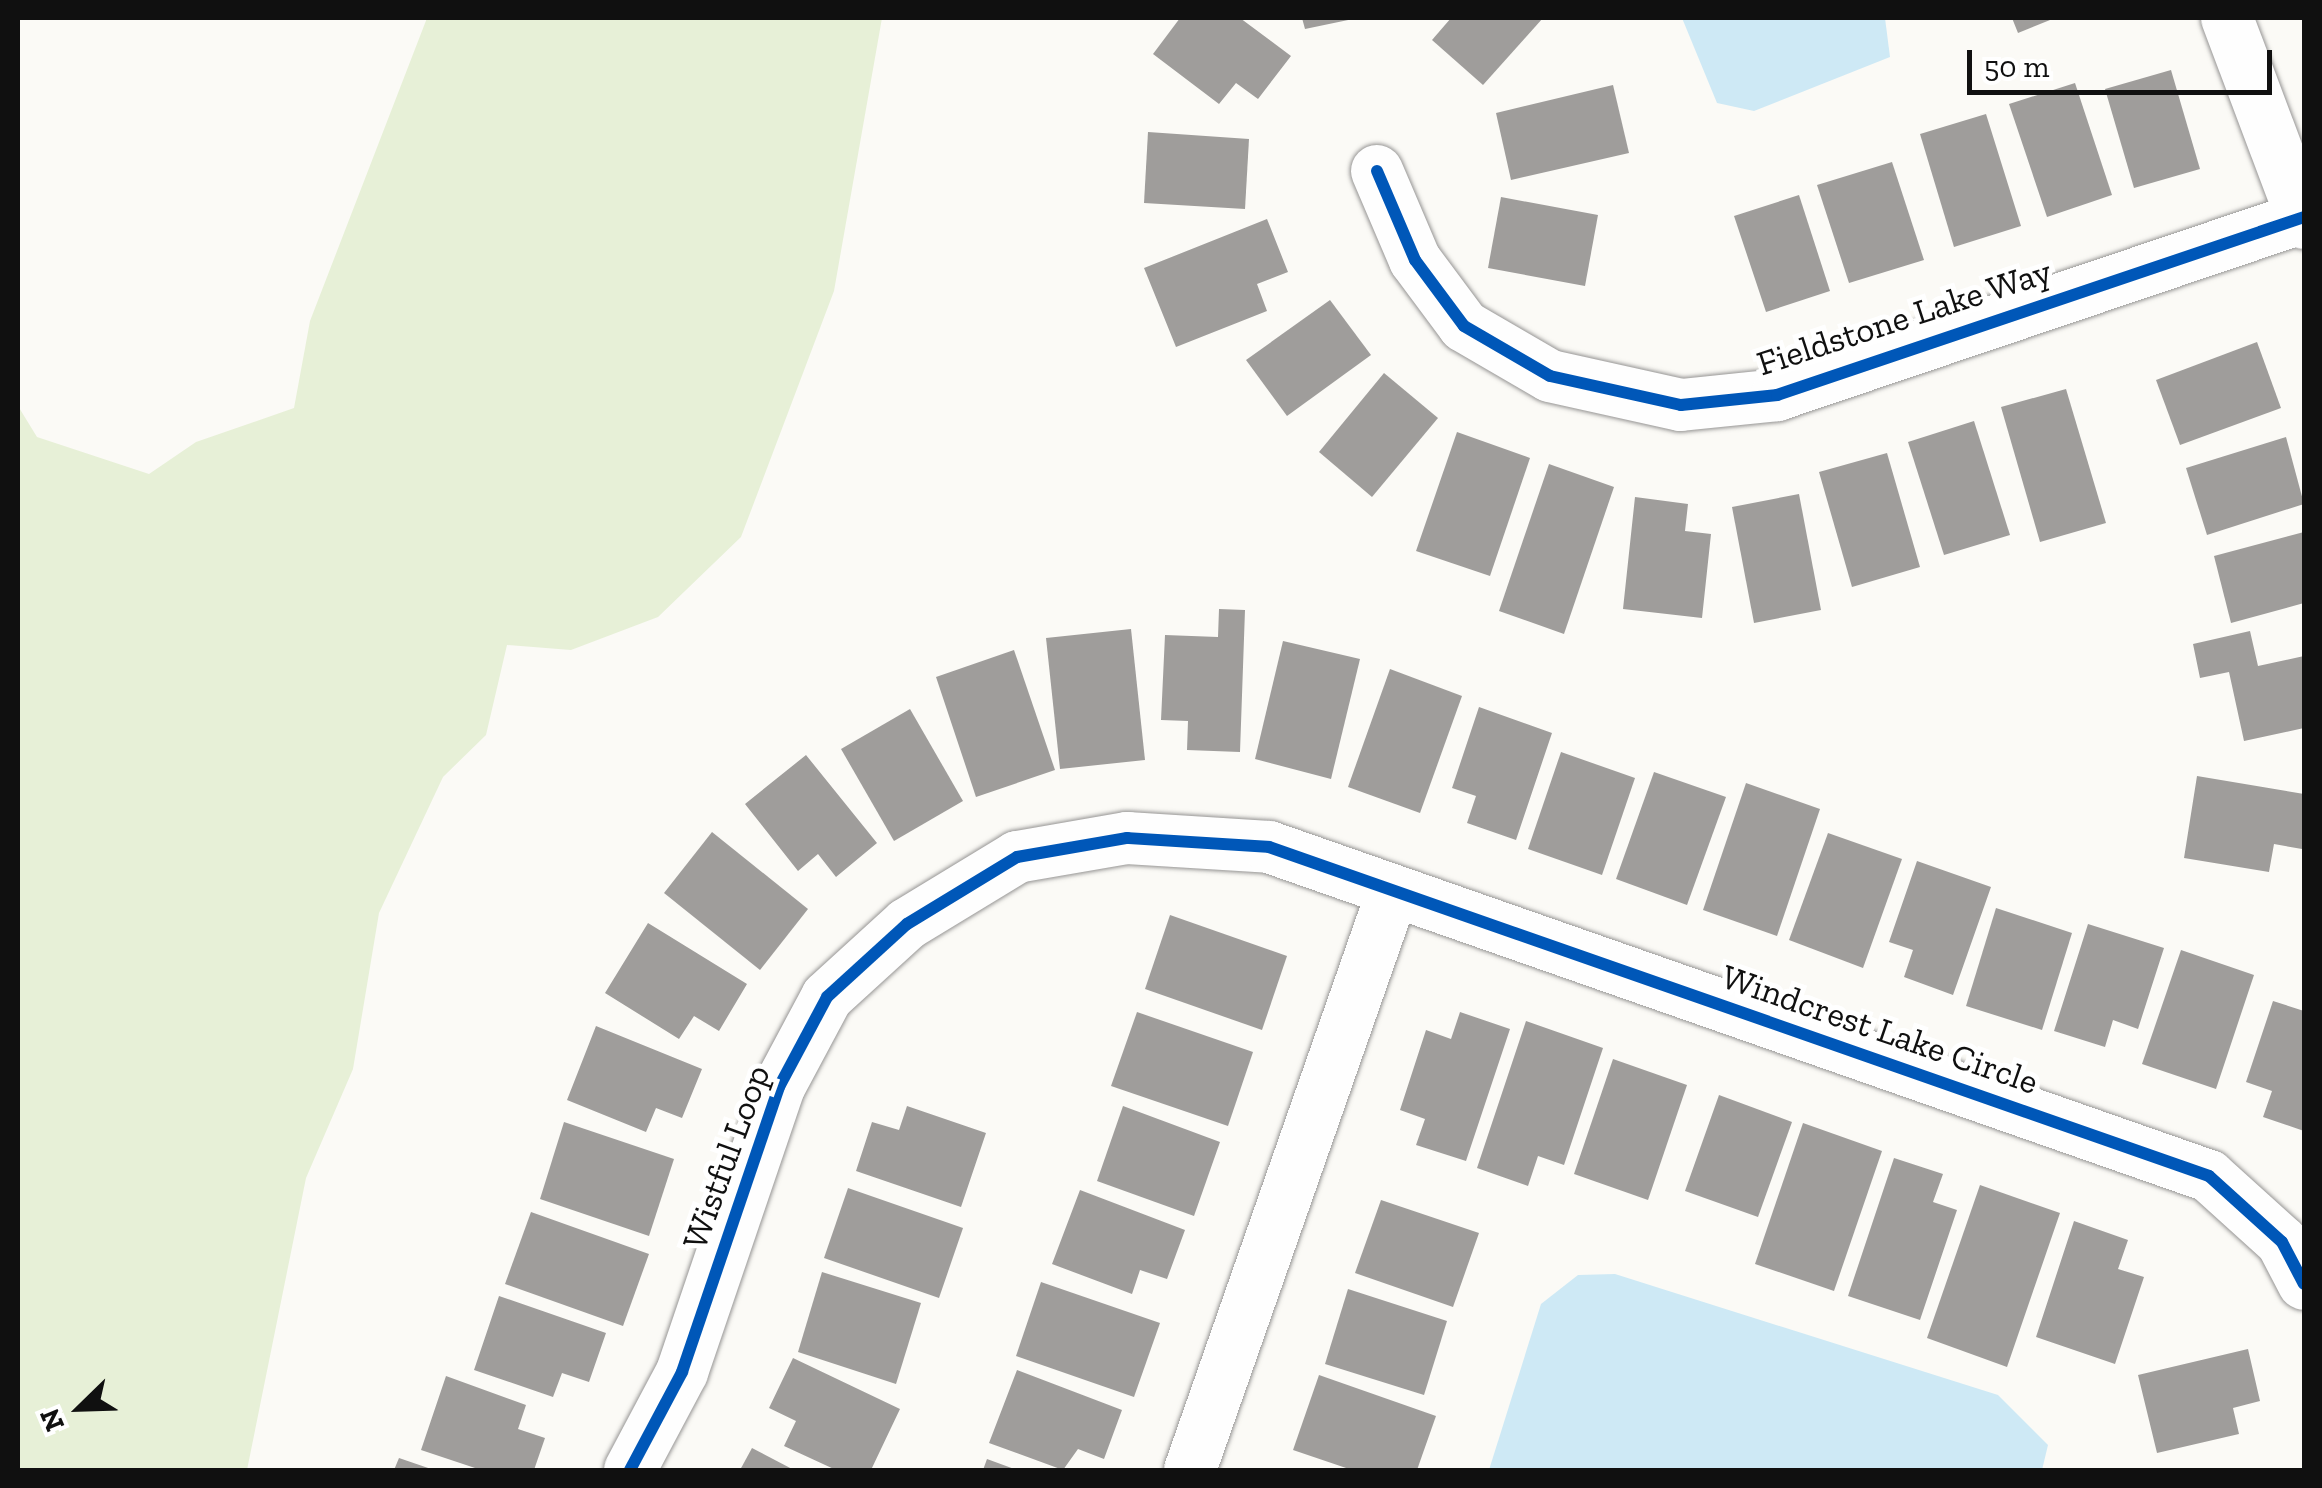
<!DOCTYPE html>
<style>
body{margin:0}
#map{position:relative;width:2322px;height:1488px;overflow:hidden;background:#fbfaf6;font-family:"Zilla Slab",serif}
div>[style]{position:absolute}
.green>*{inset:0;background:#e7f0d7}
.water>*{inset:0;background:#cee9f5}
.building>*{inset:0;background:#9f9d9b}
.roads{filter:drop-shadow(0 0 2px #969594) drop-shadow(0 0 2px #969594)}
.minor>*{height:52px;margin:-26px;padding:0 26px;transform-origin:26px;border-radius:26px;background:#fefefe}
.cycleway>*{height:12px;margin:-6px;padding:0 6px;transform-origin:6px;border-radius:6px;background:#0057b8}
span{translate:-50% -50%;white-space:nowrap;text-align:center;line-height:1.15;-webkit-text-stroke:10px #fff;paint-order:stroke}
.street-label{font-size:35px;color:#101010}
.frame{position:absolute;inset:0;border:20px solid #101010;pointer-events:none}
.north{position:absolute;left:30px;top:1358px;width:100px;height:100px;-webkit-text-stroke:8px #fff;paint-order:stroke;rotate:247deg;font-size:28px;font-weight:700;line-height:40px;text-align:center;color:#101010}
.north::after{content:'';display:block;margin:auto;width:35px;height:45px;background:#101010;clip-path:polygon(50% 0,100% 100%,50% 72%,0 100%)}
.scale{position:absolute;left:1967px;top:50px;width:305px;height:45px;box-sizing:border-box;border:5px solid #101010;border-top:0;padding-left:12px;font-size:30px;line-height:35px;white-space:nowrap;color:#101010;-webkit-text-stroke:8px #fff;paint-order:stroke}
</style>
<div id="map">
<div class="green">
<i style="clip-path:polygon(427px 18px,882px 18px,834px 291px,741px 537px,658px 617px,571px 650px,507px 645px,486px 735px,443px 777px,379px 913px,353px 1069px,306px 1178px,247px 1470px,18px 1470px,18px 406px,37px 437px,149px 474px,196px 442px,294px 408px,310px 321px)"></i>
</div>
<div class="water">
<i style="clip-path:polygon(1682px 18px,1885px 18px,1890px 57px,1754px 111px,1717px 103px)"></i>
<i style="clip-path:polygon(1615px 1274px,1998px 1395px,2048px 1445px,2042px 1470px,1489px 1470px,1541px 1304px,1578px 1275px)"></i>
</div>
<div class="building">
<i style="clip-path:polygon(1180px 18px,1240px 18px,1291px 56px,1258px 99px,1236px 83px,1219px 104px,1153px 54px)"></i>
<i style="clip-path:polygon(1302px 18px,1353px 18px,1353px 19px,1305px 29px)"></i>
<i style="clip-path:polygon(1451px 18px,1543px 18px,1483px 85px,1432px 40px)"></i>
<i style="clip-path:polygon(2012px 18px,2055px 18px,2018px 33px)"></i>
<i style="clip-path:polygon(2171px 70px,2200px 169px,2134px 188px,2105px 89px)"></i>
<i style="clip-path:polygon(2075px 83px,2112px 195px,2047px 217px,2009px 104px)"></i>
<i style="clip-path:polygon(1613px 85px,1629px 153px,1511px 180px,1496px 113px)"></i>
<i style="clip-path:polygon(1986px 114px,2021px 226px,1954px 247px,1920px 134px)"></i>
<i style="clip-path:polygon(1148px 132px,1249px 139px,1245px 209px,1144px 203px)"></i>
<i style="clip-path:polygon(1892px 162px,1924px 260px,1849px 283px,1817px 185px)"></i>
<i style="clip-path:polygon(1799px 195px,1830px 291px,1766px 312px,1734px 216px)"></i>
<i style="clip-path:polygon(1501px 197px,1598px 215px,1585px 286px,1488px 268px)"></i>
<i style="clip-path:polygon(1267px 219px,1288px 272px,1257px 284px,1267px 311px,1176px 347px,1144px 268px)"></i>
<i style="clip-path:polygon(1330px 300px,1371px 355px,1287px 416px,1246px 360px)"></i>
<i style="clip-path:polygon(2257px 342px,2281px 408px,2180px 445px,2156px 380px)"></i>
<i style="clip-path:polygon(1384px 373px,1438px 418px,1372px 497px,1319px 452px)"></i>
<i style="clip-path:polygon(2066px 389px,2106px 523px,2040px 542px,2001px 407px)"></i>
<i style="clip-path:polygon(1974px 421px,2010px 535px,1944px 555px,1908px 442px)"></i>
<i style="clip-path:polygon(1457px 432px,1530px 458px,1490px 576px,1416px 551px)"></i>
<i style="clip-path:polygon(2286px 437px,2304px 504px,2207px 535px,2186px 468px)"></i>
<i style="clip-path:polygon(1887px 453px,1920px 567px,1852px 587px,1819px 472px)"></i>
<i style="clip-path:polygon(1549px 464px,1614px 487px,1564px 634px,1499px 611px)"></i>
<i style="clip-path:polygon(1799px 494px,1821px 610px,1754px 623px,1732px 507px)"></i>
<i style="clip-path:polygon(1635px 497px,1688px 504px,1685px 531px,1711px 534px,1702px 618px,1623px 609px)"></i>
<i style="clip-path:polygon(2304px 532px,2304px 603px,2231px 623px,2214px 556px)"></i>
<i style="clip-path:polygon(1219px 609px,1245px 610px,1240px 752px,1187px 750px,1188px 721px,1161px 720px,1165px 635px,1218px 637px)"></i>
<i style="clip-path:polygon(1131px 629px,1145px 760px,1060px 769px,1046px 638px)"></i>
<i style="clip-path:polygon(2250px 631px,2258px 666px,2304px 656px,2304px 728px,2244px 741px,2229px 672px,2200px 678px,2193px 644px)"></i>
<i style="clip-path:polygon(1283px 641px,1360px 659px,1331px 779px,1255px 759px)"></i>
<i style="clip-path:polygon(1014px 650px,1055px 770px,976px 797px,936px 677px)"></i>
<i style="clip-path:polygon(1390px 669px,1462px 696px,1420px 813px,1348px 787px)"></i>
<i style="clip-path:polygon(1479px 707px,1552px 733px,1516px 840px,1467px 823px,1476px 796px,1452px 788px)"></i>
<i style="clip-path:polygon(910px 709px,963px 801px,894px 841px,841px 749px)"></i>
<i style="clip-path:polygon(1561px 752px,1635px 778px,1602px 875px,1528px 849px)"></i>
<i style="clip-path:polygon(806px 755px,877px 843px,836px 877px,818px 854px,798px 871px,745px 804px)"></i>
<i style="clip-path:polygon(1654px 772px,1726px 797px,1687px 905px,1616px 879px)"></i>
<i style="clip-path:polygon(2197px 776px,2304px 794px,2302px 849px,2274px 844px,2269px 872px,2184px 858px)"></i>
<i style="clip-path:polygon(1746px 783px,1820px 809px,1777px 936px,1703px 910px)"></i>
<i style="clip-path:polygon(712px 832px,808px 909px,760px 970px,664px 893px)"></i>
<i style="clip-path:polygon(1828px 833px,1902px 859px,1863px 968px,1789px 940px)"></i>
<i style="clip-path:polygon(1917px 861px,1991px 887px,1953px 995px,1904px 977px,1913px 950px,1889px 942px)"></i>
<i style="clip-path:polygon(1996px 908px,2072px 933px,2042px 1030px,1966px 1006px)"></i>
<i style="clip-path:polygon(1170px 915px,1287px 956px,1262px 1030px,1145px 989px)"></i>
<i style="clip-path:polygon(648px 923px,747px 984px,719px 1031px,694px 1016px,679px 1039px,605px 993px)"></i>
<i style="clip-path:polygon(2088px 924px,2164px 948px,2138px 1029px,2113px 1020px,2105px 1047px,2054px 1031px)"></i>
<i style="clip-path:polygon(2181px 950px,2254px 975px,2216px 1089px,2142px 1064px)"></i>
<i style="clip-path:polygon(2273px 1001px,2304px 1011px,2304px 1131px,2263px 1117px,2272px 1091px,2246px 1082px)"></i>
<i style="clip-path:polygon(1137px 1012px,1253px 1052px,1228px 1126px,1111px 1086px)"></i>
<i style="clip-path:polygon(1460px 1012px,1510px 1029px,1466px 1161px,1416px 1145px,1425px 1119px,1400px 1110px,1426px 1030px,1451px 1039px)"></i>
<i style="clip-path:polygon(1526px 1021px,1603px 1048px,1564px 1165px,1538px 1156px,1528px 1186px,1477px 1168px)"></i>
<i style="clip-path:polygon(596px 1026px,702px 1069px,682px 1118px,656px 1108px,646px 1132px,567px 1100px)"></i>
<i style="clip-path:polygon(1613px 1059px,1687px 1085px,1648px 1200px,1574px 1174px)"></i>
<i style="clip-path:polygon(1719px 1095px,1792px 1122px,1758px 1217px,1685px 1191px)"></i>
<i style="clip-path:polygon(907px 1106px,986px 1133px,961px 1207px,856px 1171px,872px 1122px,899px 1130px)"></i>
<i style="clip-path:polygon(1123px 1106px,1220px 1142px,1194px 1216px,1097px 1181px)"></i>
<i style="clip-path:polygon(564px 1122px,674px 1159px,649px 1236px,540px 1199px)"></i>
<i style="clip-path:polygon(1803px 1123px,1882px 1151px,1834px 1291px,1755px 1264px)"></i>
<i style="clip-path:polygon(1894px 1158px,1943px 1174px,1933px 1202px,1957px 1210px,1920px 1320px,1848px 1296px)"></i>
<i style="clip-path:polygon(1980px 1185px,2060px 1213px,2007px 1367px,1927px 1338px)"></i>
<i style="clip-path:polygon(848px 1188px,963px 1228px,939px 1298px,824px 1258px)"></i>
<i style="clip-path:polygon(1080px 1190px,1185px 1230px,1167px 1279px,1140px 1270px,1132px 1294px,1052px 1264px)"></i>
<i style="clip-path:polygon(1381px 1200px,1479px 1233px,1453px 1307px,1355px 1273px)"></i>
<i style="clip-path:polygon(531px 1212px,649px 1254px,623px 1326px,505px 1284px)"></i>
<i style="clip-path:polygon(2074px 1221px,2128px 1240px,2118px 1269px,2144px 1277px,2115px 1364px,2036px 1337px)"></i>
<i style="clip-path:polygon(822px 1272px,921px 1303px,896px 1384px,798px 1352px)"></i>
<i style="clip-path:polygon(1041px 1282px,1160px 1323px,1134px 1397px,1016px 1356px)"></i>
<i style="clip-path:polygon(1348px 1289px,1447px 1321px,1424px 1395px,1325px 1364px)"></i>
<i style="clip-path:polygon(499px 1296px,606px 1333px,589px 1382px,562px 1373px,553px 1397px,474px 1370px)"></i>
<i style="clip-path:polygon(2248px 1349px,2260px 1401px,2233px 1408px,2239px 1434px,2157px 1453px,2138px 1375px)"></i>
<i style="clip-path:polygon(793px 1358px,900px 1409px,871px 1470px,836px 1470px,784px 1446px,796px 1421px,769px 1408px)"></i>
<i style="clip-path:polygon(1017px 1370px,1122px 1410px,1104px 1459px,1078px 1449px,1063px 1470px,989px 1443px)"></i>
<i style="clip-path:polygon(1319px 1375px,1436px 1416px,1417px 1470px,1352px 1470px,1293px 1450px)"></i>
<i style="clip-path:polygon(446px 1376px,526px 1405px,518px 1429px,545px 1438px,534px 1470px,481px 1470px,421px 1450px)"></i>
<i style="clip-path:polygon(752px 1448px,794px 1470px,740px 1470px)"></i>
<i style="clip-path:polygon(399px 1458px,434px 1470px,394px 1470px)"></i>
<i style="clip-path:polygon(987px 1459px,1017px 1470px,983px 1470px)"></i>
</div>
<div class="roads">
<div class="minor">
<i style="left:2227px;top:18px;width:219px;rotate:69.4deg"></i>
<i style="left:1377px;top:171px;width:97px;rotate:66.9deg"></i>
<i style="left:1415px;top:260px;width:82px;rotate:53.4deg"></i>
<i style="left:1464px;top:326px;width:99px;rotate:30.2deg"></i>
<i style="left:1550px;top:376px;width:134px;rotate:12.5deg"></i>
<i style="left:1681px;top:405px;width:97px;rotate:-5.9deg"></i>
<i style="left:1777px;top:395px;width:556px;rotate:-18.66deg"></i>
<i style="left:630px;top:1470px;width:111px;rotate:-62deg"></i>
<i style="left:682px;top:1372px;width:301px;rotate:-71.2deg"></i>
<i style="left:779px;top:1087px;width:102px;rotate:-61.9deg"></i>
<i style="left:827px;top:997px;width:108px;rotate:-42.4deg"></i>
<i style="left:907px;top:924px;width:129px;rotate:-31.3deg"></i>
<i style="left:1017px;top:857px;width:112px;rotate:-9.8deg"></i>
<i style="left:1127px;top:838px;width:142px;rotate:3.6deg"></i>
<i style="left:1269px;top:847px;width:996px;rotate:19.29deg"></i>
<i style="left:2209px;top:1176px;width:98px;rotate:42.1deg"></i>
<i style="left:2282px;top:1242px;width:47px;rotate:62.4deg"></i>
<i style="left:1190px;top:1470px;width:614px;rotate:-70.68deg"></i>
</div>
</div>
<div class="cycleway">
<i style="left:1377px;top:171px;width:97px;rotate:66.9deg"></i>
<i style="left:1415px;top:260px;width:82px;rotate:53.4deg"></i>
<i style="left:1464px;top:326px;width:99px;rotate:30.2deg"></i>
<i style="left:1550px;top:376px;width:134px;rotate:12.5deg"></i>
<i style="left:1681px;top:405px;width:97px;rotate:-5.9deg"></i>
<i style="left:1777px;top:395px;width:556px;rotate:-18.66deg"></i>
<i style="left:630px;top:1470px;width:111px;rotate:-62deg"></i>
<i style="left:682px;top:1372px;width:301px;rotate:-71.2deg"></i>
<i style="left:779px;top:1087px;width:102px;rotate:-61.9deg"></i>
<i style="left:827px;top:997px;width:108px;rotate:-42.4deg"></i>
<i style="left:907px;top:924px;width:129px;rotate:-31.3deg"></i>
<i style="left:1017px;top:857px;width:112px;rotate:-9.8deg"></i>
<i style="left:1127px;top:838px;width:142px;rotate:3.6deg"></i>
<i style="left:1269px;top:847px;width:996px;rotate:19.29deg"></i>
<i style="left:2209px;top:1176px;width:98px;rotate:42.1deg"></i>
<i style="left:2282px;top:1242px;width:47px;rotate:62.4deg"></i>
</div>
<div class="street-label">
<span style="left:1904px;top:317px;rotate:-18deg">Fieldstone Lake Way</span>
<span style="left:1880px;top:1029px;rotate:19deg">Windcrest Lake Circle</span>
<span style="left:726px;top:1157px;rotate:-70deg">Wistful Loop</span>
</div>
<div class="frame"></div>
<div class="north">N</div>
<div class="scale">50 m</div>
</div>
